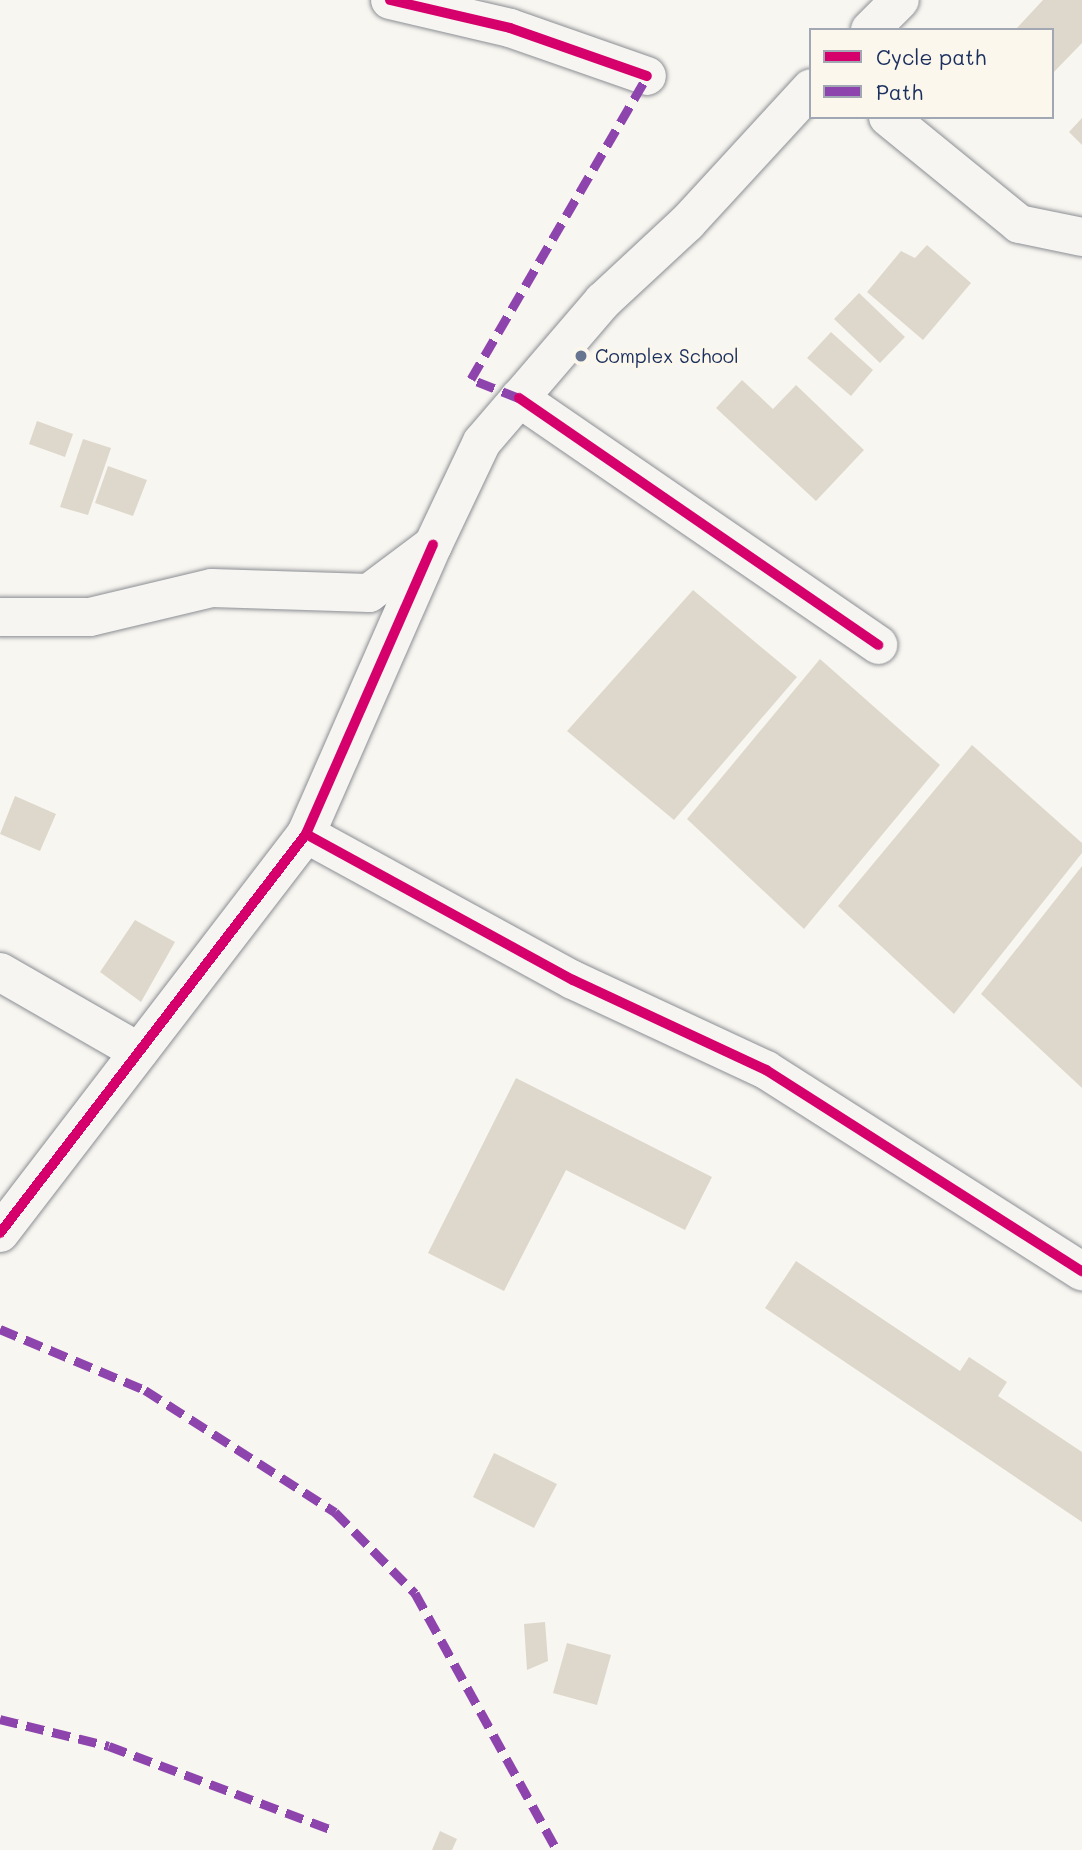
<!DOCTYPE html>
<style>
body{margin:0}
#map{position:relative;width:1082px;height:1850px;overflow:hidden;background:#f8f6f0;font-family:Mali,sans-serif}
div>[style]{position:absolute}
.building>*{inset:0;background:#ded8cc}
.roads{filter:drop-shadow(0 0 2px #8b8e94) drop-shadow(0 0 2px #8b8e94)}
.minor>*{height:38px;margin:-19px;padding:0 19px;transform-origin:19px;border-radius:19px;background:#f6f5f1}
.secondary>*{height:38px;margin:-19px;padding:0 19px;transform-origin:19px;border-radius:19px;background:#f6f5f1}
.quiet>*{height:9px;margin-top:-4.5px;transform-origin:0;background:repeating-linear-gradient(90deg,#8e44ad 0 18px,transparent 0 27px)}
.cycleway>*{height:10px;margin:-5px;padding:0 5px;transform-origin:5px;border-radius:5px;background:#d6006c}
.dots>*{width:19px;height:19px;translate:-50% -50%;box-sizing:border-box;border:4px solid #fbf7ec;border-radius:50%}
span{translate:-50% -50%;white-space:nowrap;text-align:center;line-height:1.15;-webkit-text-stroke:6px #fbf7ec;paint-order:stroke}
.poi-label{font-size:19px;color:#1b2f5e}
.left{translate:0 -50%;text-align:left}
.legend{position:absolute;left:809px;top:28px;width:245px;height:91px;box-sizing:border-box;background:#fbf7ec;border:2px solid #a1a7b3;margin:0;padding:9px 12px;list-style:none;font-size:21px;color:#1b2f5e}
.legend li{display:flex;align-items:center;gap:14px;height:35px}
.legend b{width:35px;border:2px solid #a1a7b3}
</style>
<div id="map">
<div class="building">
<i style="clip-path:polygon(1043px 0,1082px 0,1082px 43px,1052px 74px,1052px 30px,1015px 30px)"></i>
<i style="clip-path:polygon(1082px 118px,1082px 145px,1069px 132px)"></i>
<i style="clip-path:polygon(927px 245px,971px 283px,923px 340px,867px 292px,901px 251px,915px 258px)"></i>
<i style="clip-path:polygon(859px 293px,905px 337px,880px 363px,834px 319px)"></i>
<i style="clip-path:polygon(831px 332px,873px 370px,851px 396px,807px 358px)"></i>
<i style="clip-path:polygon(742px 380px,773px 409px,796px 385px,864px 450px,816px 501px,716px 408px)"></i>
<i style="clip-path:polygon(37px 421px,73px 434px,65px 457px,29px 444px)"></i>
<i style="clip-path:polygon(83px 439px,111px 448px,88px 515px,60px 507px)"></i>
<i style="clip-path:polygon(108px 466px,147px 480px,133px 516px,95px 503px)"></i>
<i style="clip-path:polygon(693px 590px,797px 677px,674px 820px,567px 731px)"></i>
<i style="clip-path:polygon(820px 659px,940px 765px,804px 929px,687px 819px)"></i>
<i style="clip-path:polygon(972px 745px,1082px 843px,1082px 853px,954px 1014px,838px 906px)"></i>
<i style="clip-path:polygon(15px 796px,56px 814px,40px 851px,0 834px)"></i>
<i style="clip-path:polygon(1082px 866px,1082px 1088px,981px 994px)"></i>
<i style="clip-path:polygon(135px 920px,175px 942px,141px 1002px,100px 972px)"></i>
<i style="clip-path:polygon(516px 1078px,712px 1177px,685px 1230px,566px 1170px,504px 1291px,428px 1253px)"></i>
<i style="clip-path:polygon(796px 1261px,960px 1371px,969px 1357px,1007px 1382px,998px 1396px,1082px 1452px,1082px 1522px,765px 1308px)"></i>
<i style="clip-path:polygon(494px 1453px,557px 1484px,534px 1528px,473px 1497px)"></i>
<i style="clip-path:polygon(545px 1622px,548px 1661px,527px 1670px,524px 1624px)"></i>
<i style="clip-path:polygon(567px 1643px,611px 1655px,597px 1705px,553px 1693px)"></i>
<i style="clip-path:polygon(440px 1831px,457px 1839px,452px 1850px,432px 1850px)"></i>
</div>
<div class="roads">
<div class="minor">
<i style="left:390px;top:0;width:123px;rotate:13.1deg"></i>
<i style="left:510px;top:28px;width:145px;rotate:19.3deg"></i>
<i style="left:888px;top:117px;width:169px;rotate:39.2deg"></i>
<i style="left:1019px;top:224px;width:64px;rotate:11.7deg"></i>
<i style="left:519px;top:398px;width:436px;rotate:34.5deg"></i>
<i style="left:306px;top:834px;width:304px;rotate:28.7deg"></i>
<i style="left:573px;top:980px;width:213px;rotate:25deg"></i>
<i style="left:766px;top:1070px;width:375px;rotate:32.5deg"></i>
<i style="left:0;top:972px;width:160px;rotate:29.9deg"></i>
<i style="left:0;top:1233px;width:503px;rotate:-52.51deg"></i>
<i style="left:306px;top:834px;width:316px;rotate:-66.3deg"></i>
</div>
<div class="secondary">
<i style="left:870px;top:30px;width:42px;rotate:-45deg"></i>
<i style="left:0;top:617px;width:90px"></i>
<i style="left:90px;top:617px;width:125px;rotate:-13.4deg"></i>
<i style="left:212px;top:588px;width:157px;rotate:1.8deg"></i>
<i style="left:369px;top:593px;width:80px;rotate:-36.9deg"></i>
<i style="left:433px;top:545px;width:114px;rotate:-64.6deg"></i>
<i style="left:482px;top:442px;width:186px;rotate:-49.4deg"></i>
<i style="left:603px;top:301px;width:115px;rotate:-42.9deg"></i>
<i style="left:687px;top:223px;width:183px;rotate:-47.4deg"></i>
</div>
</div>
<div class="quiet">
<i style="left:519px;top:398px;width:52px;rotate:-158.4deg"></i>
<i style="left:471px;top:379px;width:350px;rotate:-59.8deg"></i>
<i style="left:0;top:1329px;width:157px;rotate:22.8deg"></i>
<i style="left:145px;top:1390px;width:226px;rotate:32.7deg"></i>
<i style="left:335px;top:1512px;width:114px;rotate:45.4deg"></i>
<i style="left:415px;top:1593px;width:294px;rotate:61.1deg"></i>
<i style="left:0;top:1719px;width:112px;rotate:13.9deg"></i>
<i style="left:109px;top:1746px;width:239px;rotate:20.6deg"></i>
</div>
<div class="cycleway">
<i style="left:390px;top:0;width:123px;rotate:13.1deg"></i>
<i style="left:510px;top:28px;width:145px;rotate:19.3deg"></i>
<i style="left:519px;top:398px;width:436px;rotate:34.5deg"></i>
<i style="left:306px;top:834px;width:304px;rotate:28.7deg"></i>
<i style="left:573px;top:980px;width:213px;rotate:25deg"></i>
<i style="left:766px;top:1070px;width:375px;rotate:32.5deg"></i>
<i style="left:0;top:1233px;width:503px;rotate:-52.51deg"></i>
<i style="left:306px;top:834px;width:316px;rotate:-66.3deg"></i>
</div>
<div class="dots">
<i style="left:581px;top:356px;background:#687591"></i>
</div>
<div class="poi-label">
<span class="left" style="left:595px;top:356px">Complex School</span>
</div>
<ul class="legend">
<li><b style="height:9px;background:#d6006c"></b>Cycle path</li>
<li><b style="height:9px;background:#8e44ad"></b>Path</li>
</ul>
</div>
